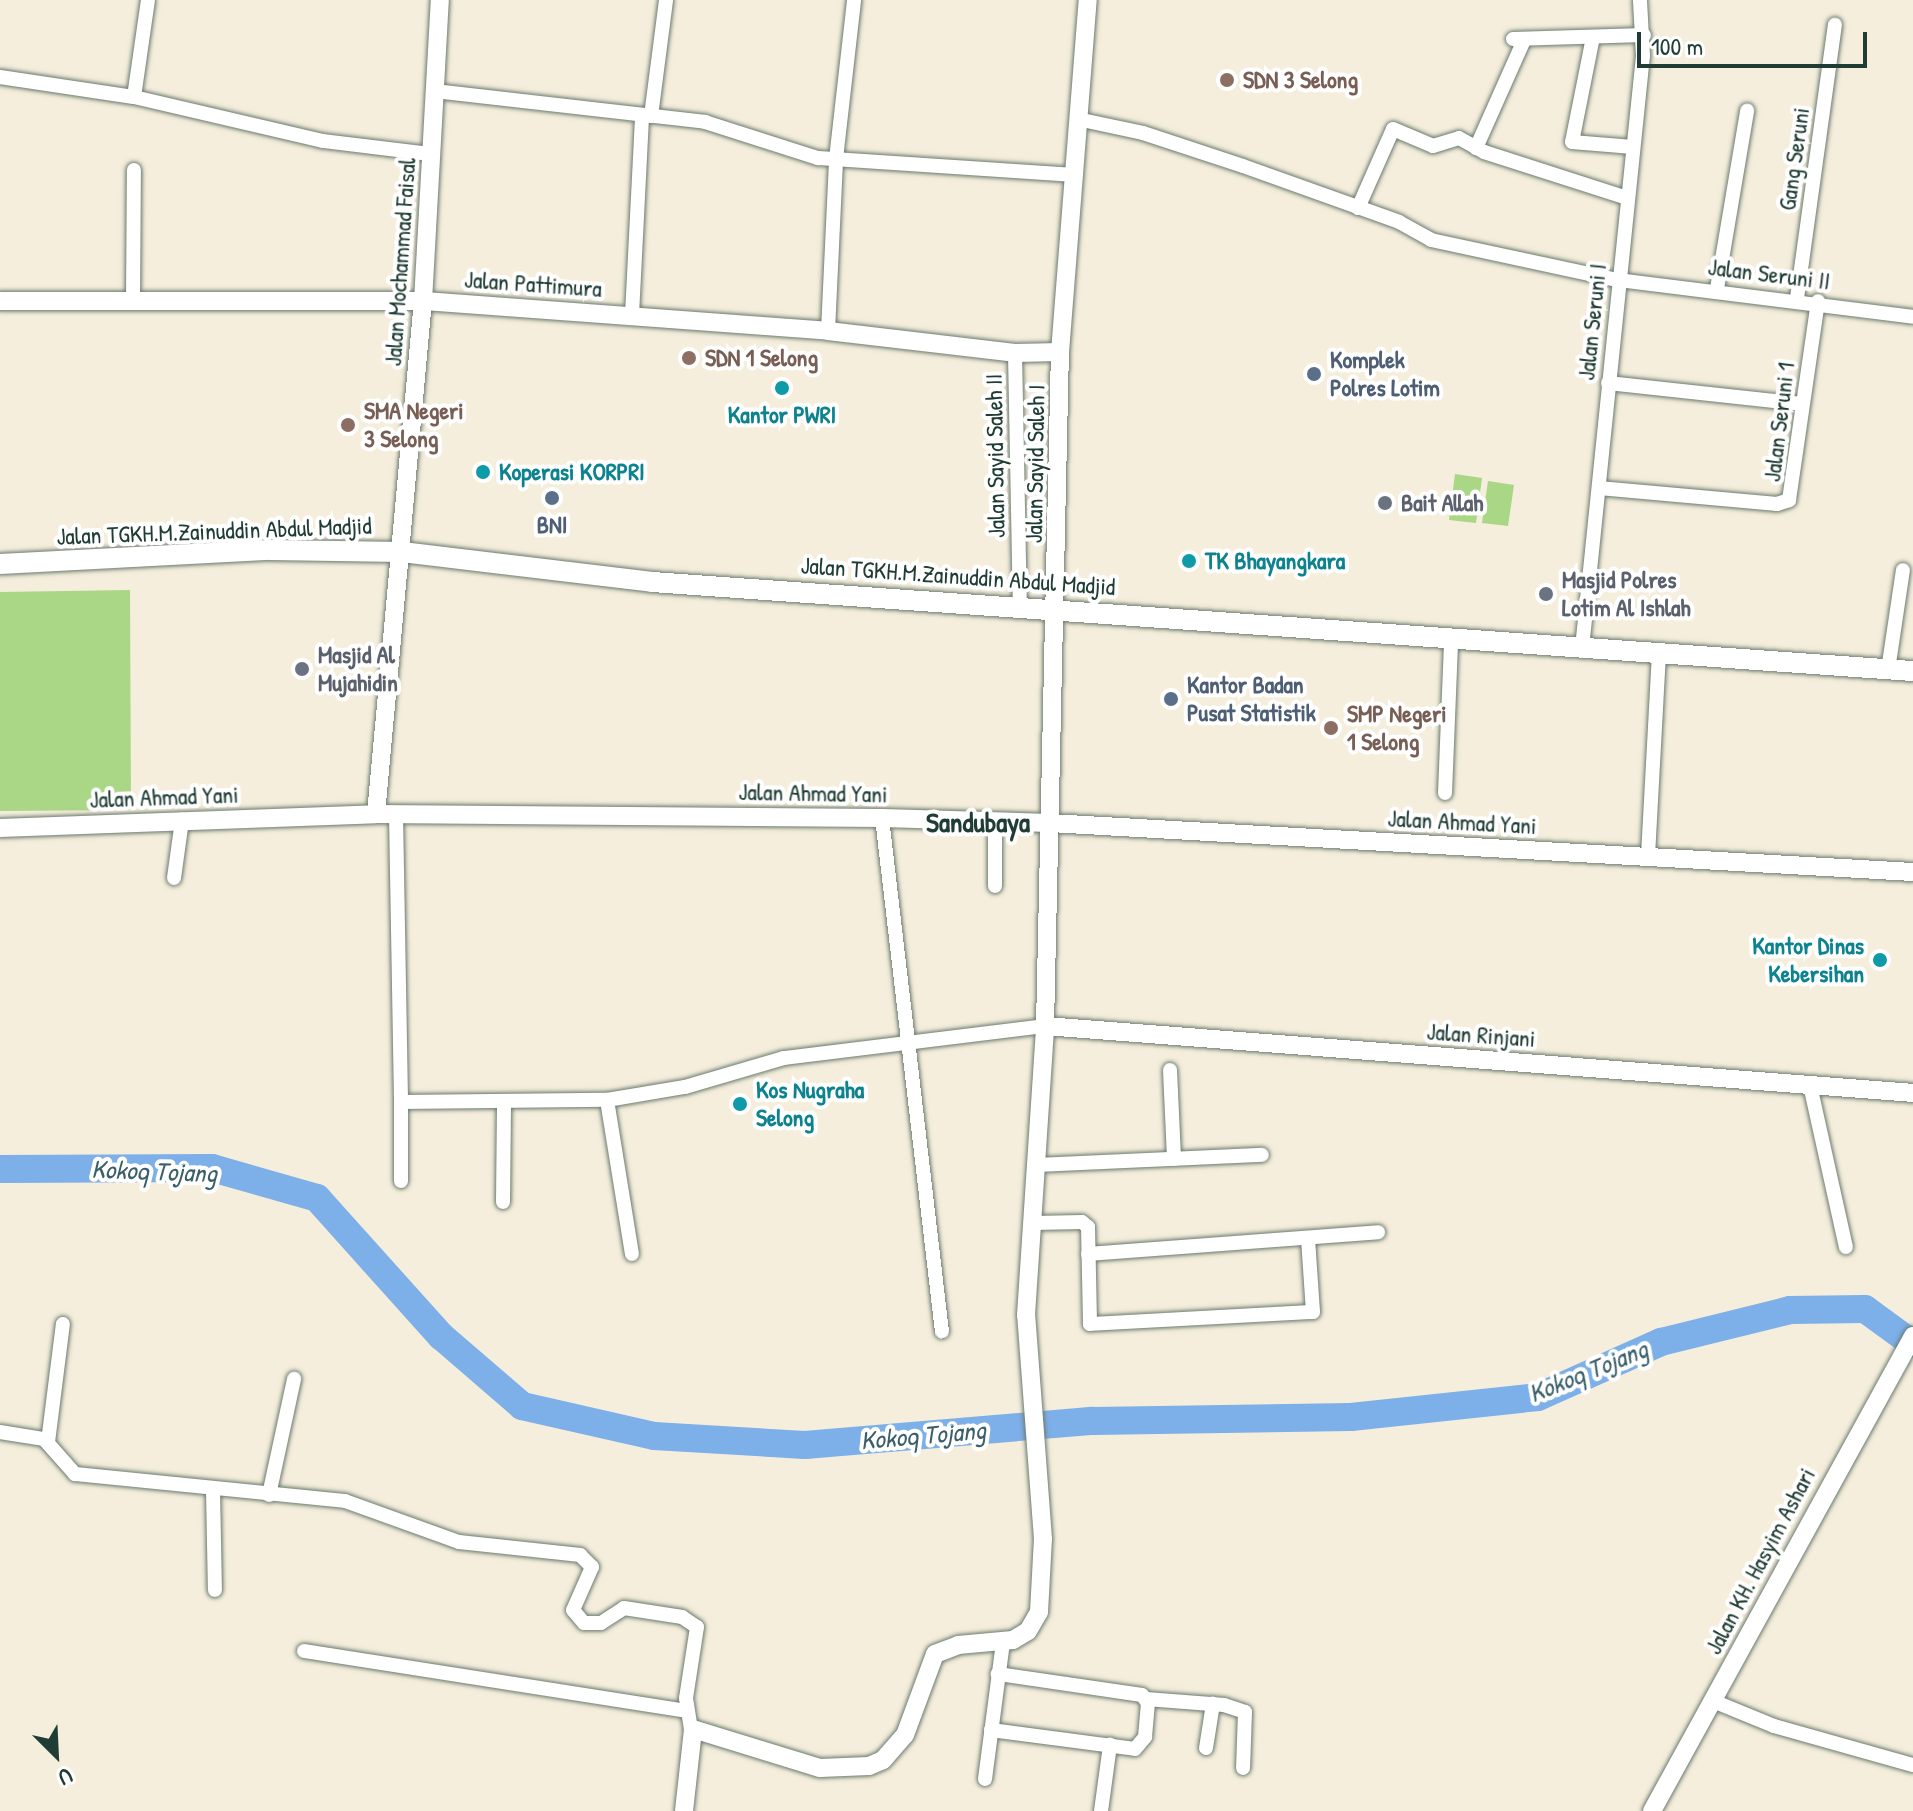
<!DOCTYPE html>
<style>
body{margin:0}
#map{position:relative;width:1913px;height:1811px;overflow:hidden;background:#f5eedc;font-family:"Patrick Hand",sans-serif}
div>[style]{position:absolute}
.green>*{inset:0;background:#a9d785}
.river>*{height:28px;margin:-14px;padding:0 14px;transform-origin:14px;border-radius:14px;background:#7dafe9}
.roads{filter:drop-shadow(0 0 2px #6a7b6f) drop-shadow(0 0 2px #6a7b6f)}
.street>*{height:14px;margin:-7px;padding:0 7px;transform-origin:7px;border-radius:7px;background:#fff}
.secondary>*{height:18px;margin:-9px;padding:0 9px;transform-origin:9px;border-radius:9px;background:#fff}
.primary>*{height:20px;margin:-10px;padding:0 10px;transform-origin:10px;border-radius:10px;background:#fff}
.dots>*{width:22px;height:22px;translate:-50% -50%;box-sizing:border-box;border:4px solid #fff;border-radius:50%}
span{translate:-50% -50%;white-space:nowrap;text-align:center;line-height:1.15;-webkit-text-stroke:8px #fff;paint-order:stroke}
.education-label{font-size:24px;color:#785e54;font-weight:700}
.left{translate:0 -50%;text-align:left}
.street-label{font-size:24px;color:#1f3d34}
.service-label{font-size:24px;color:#4e5e75;font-weight:700}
.culture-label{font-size:24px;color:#0d838f;font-weight:700}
.right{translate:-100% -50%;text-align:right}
.worship-label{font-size:24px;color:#5b616d;font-weight:700}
.water-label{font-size:26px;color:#3b5f6a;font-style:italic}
.quarter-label{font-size:28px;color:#1f3d34;font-weight:700}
.north{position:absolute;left:16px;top:1715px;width:80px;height:80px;-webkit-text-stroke:6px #fff;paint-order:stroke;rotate:156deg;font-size:22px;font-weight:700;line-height:32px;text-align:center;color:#1f3d34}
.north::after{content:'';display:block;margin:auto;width:28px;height:36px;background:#1f3d34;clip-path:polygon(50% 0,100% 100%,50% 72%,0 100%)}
.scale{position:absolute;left:1637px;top:32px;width:230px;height:36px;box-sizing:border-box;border:4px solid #1f3d34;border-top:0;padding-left:10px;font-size:24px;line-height:28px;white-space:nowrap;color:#1f3d34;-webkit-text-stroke:6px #fff;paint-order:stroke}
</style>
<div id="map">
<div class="green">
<i style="clip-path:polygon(1455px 474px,1482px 478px,1476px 523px,1449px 520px)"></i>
<i style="clip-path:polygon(1488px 481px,1514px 485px,1508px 526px,1482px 523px)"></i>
<i style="clip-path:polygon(130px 590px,131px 810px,0 811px,0 592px)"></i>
</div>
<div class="river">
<i style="left:0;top:1169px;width:212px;rotate:-0.3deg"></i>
<i style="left:212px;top:1168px;width:109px;rotate:15.9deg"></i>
<i style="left:317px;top:1198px;width:186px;rotate:48.1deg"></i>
<i style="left:441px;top:1336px;width:107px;rotate:40.8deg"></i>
<i style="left:522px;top:1406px;width:135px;rotate:12.8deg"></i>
<i style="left:654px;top:1436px;width:151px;rotate:3.4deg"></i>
<i style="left:805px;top:1445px;width:289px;rotate:-4.8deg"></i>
<i style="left:1093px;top:1421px;width:258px;rotate:-0.9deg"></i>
<i style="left:1351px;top:1417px;width:188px;rotate:-6.1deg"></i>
<i style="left:1538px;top:1397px;width:135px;rotate:-24.1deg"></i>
<i style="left:1661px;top:1342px;width:133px;rotate:-13.9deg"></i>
<i style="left:1790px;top:1310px;width:75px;rotate:-0.8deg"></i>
<i style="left:1865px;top:1309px;width:59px;rotate:36.1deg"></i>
</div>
<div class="roads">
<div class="street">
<i style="left:1593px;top:37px;width:107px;rotate:101.3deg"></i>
<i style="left:1572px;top:142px;width:61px;rotate:4.7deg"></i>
<i style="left:1513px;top:39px;width:131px;rotate:-1.7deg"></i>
<i style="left:0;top:77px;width:135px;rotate:8.5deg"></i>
<i style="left:134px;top:97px;width:194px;rotate:13.1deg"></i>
<i style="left:323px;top:141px;width:109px;rotate:6.9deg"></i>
<i style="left:435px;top:91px;width:272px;rotate:6.5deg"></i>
<i style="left:705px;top:122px;width:119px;rotate:17.7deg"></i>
<i style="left:818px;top:158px;width:258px;rotate:3.8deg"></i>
<i style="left:134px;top:97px;width:98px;rotate:-81.8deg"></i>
<i style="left:651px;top:116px;width:117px;rotate:-82.6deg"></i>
<i style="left:1082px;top:120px;width:62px;rotate:12deg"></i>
<i style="left:1143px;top:133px;width:105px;rotate:18.3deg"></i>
<i style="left:1243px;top:166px;width:166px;rotate:19.7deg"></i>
<i style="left:1399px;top:222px;width:37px;rotate:29deg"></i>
<i style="left:1431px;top:240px;width:191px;rotate:12.1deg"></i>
<i style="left:1618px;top:280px;width:297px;rotate:7.1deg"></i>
<i style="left:1476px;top:148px;width:118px;rotate:-66deg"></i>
<i style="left:1358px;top:208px;width:86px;rotate:-66.1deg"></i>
<i style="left:1393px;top:129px;width:43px;rotate:23deg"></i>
<i style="left:1433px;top:146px;width:27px;rotate:-17deg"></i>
<i style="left:1459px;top:138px;width:29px;rotate:29deg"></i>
<i style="left:1484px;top:152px;width:150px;rotate:17.8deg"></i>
<i style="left:1717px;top:289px;width:181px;rotate:-80.4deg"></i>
<i style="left:1797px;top:298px;width:276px;rotate:-82.1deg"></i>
<i style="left:133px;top:301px;width:131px;rotate:-89.6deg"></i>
<i style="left:632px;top:315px;width:200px;rotate:-87.1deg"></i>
<i style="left:828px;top:331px;width:172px;rotate:-87.3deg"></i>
<i style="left:836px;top:159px;width:160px;rotate:-83.5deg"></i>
<i style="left:1015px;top:353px;width:253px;rotate:88.9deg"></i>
<i style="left:1608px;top:383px;width:195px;rotate:6.2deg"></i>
<i style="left:1599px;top:488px;width:179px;rotate:5.1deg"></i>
<i style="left:1777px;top:504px;width:13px;rotate:-18deg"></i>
<i style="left:1789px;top:500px;width:201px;rotate:-81.7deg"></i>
<i style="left:1582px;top:648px;width:595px;rotate:-84.12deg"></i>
<i style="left:1643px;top:56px;width:56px;rotate:-93.1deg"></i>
<i style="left:1888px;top:670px;width:101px;rotate:-81.5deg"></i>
<i style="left:1445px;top:793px;width:151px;rotate:-87.7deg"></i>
<i style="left:396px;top:814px;width:288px;rotate:89deg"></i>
<i style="left:401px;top:1102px;width:206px;rotate:-0.6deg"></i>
<i style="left:607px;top:1100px;width:79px;rotate:-9.5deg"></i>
<i style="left:685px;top:1087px;width:103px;rotate:-16.3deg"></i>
<i style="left:784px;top:1058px;width:263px;rotate:-7deg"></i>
<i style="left:882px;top:818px;width:517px;rotate:83.34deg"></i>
<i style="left:1648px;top:856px;width:202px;rotate:-86.9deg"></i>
<i style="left:174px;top:878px;width:59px;rotate:-82.1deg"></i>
<i style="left:995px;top:886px;width:65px;rotate:-90deg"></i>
<i style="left:1170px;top:1070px;width:89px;rotate:87.4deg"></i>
<i style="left:1810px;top:1085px;width:166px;rotate:77.5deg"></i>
<i style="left:607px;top:1100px;width:156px;rotate:80.8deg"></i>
<i style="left:1038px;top:1165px;width:224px;rotate:-2.6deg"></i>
<i style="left:401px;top:1181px;width:79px;rotate:-90deg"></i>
<i style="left:503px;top:1202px;width:100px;rotate:-89.4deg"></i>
<i style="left:1034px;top:1223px;width:48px;rotate:-1.2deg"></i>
<i style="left:1082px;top:1222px;width:8px;rotate:40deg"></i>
<i style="left:1088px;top:1227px;width:97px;rotate:88.8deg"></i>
<i style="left:1090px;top:1324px;width:223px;rotate:-3.1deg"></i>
<i style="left:1313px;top:1312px;width:74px;rotate:-93.9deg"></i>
<i style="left:1088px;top:1254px;width:291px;rotate:-4.3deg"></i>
<i style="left:0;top:1432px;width:45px;rotate:9deg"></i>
<i style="left:44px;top:1439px;width:47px;rotate:48.5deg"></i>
<i style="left:75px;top:1474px;width:271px;rotate:5.7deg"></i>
<i style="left:345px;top:1501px;width:121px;rotate:19.8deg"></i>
<i style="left:459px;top:1542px;width:122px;rotate:6.1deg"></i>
<i style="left:580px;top:1555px;width:17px;rotate:45deg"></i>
<i style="left:592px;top:1567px;width:47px;rotate:113.8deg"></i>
<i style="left:573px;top:1610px;width:17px;rotate:50deg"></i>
<i style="left:584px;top:1623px;width:17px"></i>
<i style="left:601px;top:1623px;width:27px;rotate:-33deg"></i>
<i style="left:624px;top:1608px;width:59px;rotate:8.8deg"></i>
<i style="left:682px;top:1617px;width:18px;rotate:34deg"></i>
<i style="left:697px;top:1627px;width:72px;rotate:98.8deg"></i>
<i style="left:686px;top:1698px;width:32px;rotate:81deg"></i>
<i style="left:48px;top:1442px;width:119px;rotate:-82.8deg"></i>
<i style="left:213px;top:1490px;width:100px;rotate:88.9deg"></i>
<i style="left:269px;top:1495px;width:119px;rotate:-77.8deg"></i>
<i style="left:304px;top:1651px;width:388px;rotate:8.9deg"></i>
<i style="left:1146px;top:1699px;width:78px;rotate:4.4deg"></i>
<i style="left:1224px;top:1705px;width:22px;rotate:18deg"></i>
<i style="left:1245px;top:1712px;width:56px;rotate:92deg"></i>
<i style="left:1713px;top:1701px;width:66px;rotate:22.3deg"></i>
<i style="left:1774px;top:1726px;width:144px;rotate:15.7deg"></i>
<i style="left:991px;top:1730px;width:145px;rotate:7.5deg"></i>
<i style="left:1135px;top:1749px;width:16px;rotate:-50deg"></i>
<i style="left:1145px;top:1737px;width:34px;rotate:-85deg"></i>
<i style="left:1148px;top:1703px;width:10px;rotate:-127deg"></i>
<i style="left:1142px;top:1695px;width:146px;rotate:-171.7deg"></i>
<i style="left:1206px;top:1748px;width:45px;rotate:-81deg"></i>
<i style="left:985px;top:1779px;width:137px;rotate:-82.5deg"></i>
<i style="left:1101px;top:1811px;width:67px;rotate:-82.2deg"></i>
</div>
<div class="secondary">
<i style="left:0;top:301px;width:423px"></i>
<i style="left:423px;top:301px;width:406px;rotate:4.2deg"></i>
<i style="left:828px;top:331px;width:188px;rotate:6.7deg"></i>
<i style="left:1015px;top:353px;width:45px;rotate:-1.3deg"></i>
<i style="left:376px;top:814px;width:515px;rotate:-84.77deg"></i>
<i style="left:423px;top:301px;width:301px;rotate:-86.8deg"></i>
<i style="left:0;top:828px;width:376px;rotate:-2.1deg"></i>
<i style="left:376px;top:814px;width:506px;rotate:0.45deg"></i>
<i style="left:882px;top:818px;width:168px;rotate:1.7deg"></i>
<i style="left:1050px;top:823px;width:864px;rotate:3.25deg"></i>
<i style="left:1045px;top:1026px;width:871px;rotate:4.41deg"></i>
<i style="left:684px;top:1811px;width:82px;rotate:-83.7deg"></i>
<i style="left:693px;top:1729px;width:133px;rotate:17.1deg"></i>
<i style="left:820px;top:1768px;width:49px;rotate:-2.3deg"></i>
<i style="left:869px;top:1766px;width:15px;rotate:-23deg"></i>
<i style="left:883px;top:1760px;width:33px;rotate:-49deg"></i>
<i style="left:905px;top:1735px;width:86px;rotate:-69.7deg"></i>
<i style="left:935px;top:1654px;width:25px;rotate:-21deg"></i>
<i style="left:958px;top:1645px;width:55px;rotate:-5.2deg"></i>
<i style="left:1013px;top:1640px;width:17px;rotate:-31deg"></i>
<i style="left:1028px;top:1631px;width:22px;rotate:-60deg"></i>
<i style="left:1039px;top:1612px;width:73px;rotate:-86.9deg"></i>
<i style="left:1043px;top:1539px;width:225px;rotate:-94.3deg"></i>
<i style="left:1026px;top:1315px;width:290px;rotate:-86.2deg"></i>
<i style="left:1045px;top:1026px;width:674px;rotate:-88.73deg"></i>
<i style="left:1060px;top:352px;width:353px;rotate:-85.5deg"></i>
<i style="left:1652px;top:1811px;width:542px;rotate:-61.21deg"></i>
</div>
<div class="primary">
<i style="left:0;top:564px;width:270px;rotate:-3deg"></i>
<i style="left:270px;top:550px;width:132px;rotate:0.9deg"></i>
<i style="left:402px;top:552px;width:252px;rotate:6.8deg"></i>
<i style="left:652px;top:582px;width:1264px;rotate:4.04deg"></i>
</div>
</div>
<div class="dots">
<i style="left:1227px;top:80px;background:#8d6e63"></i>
<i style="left:689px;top:358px;background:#8d6e63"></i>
<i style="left:1314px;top:374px;background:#5c6f8a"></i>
<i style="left:782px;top:388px;background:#0f9aa8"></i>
<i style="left:348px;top:425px;background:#8d6e63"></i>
<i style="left:483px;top:472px;background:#0f9aa8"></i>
<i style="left:552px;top:498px;background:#5c6f8a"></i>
<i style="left:1385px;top:503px;background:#6b7280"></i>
<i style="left:1189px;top:561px;background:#0f9aa8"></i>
<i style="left:1546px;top:594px;background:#6b7280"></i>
<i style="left:302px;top:669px;background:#6b7280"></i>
<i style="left:1171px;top:699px;background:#5c6f8a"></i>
<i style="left:1331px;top:728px;background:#8d6e63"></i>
<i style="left:1880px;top:960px;background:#0f9aa8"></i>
<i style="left:740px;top:1104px;background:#0f9aa8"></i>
</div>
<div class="education-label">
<span class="left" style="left:1243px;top:80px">SDN 3 Selong</span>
<span class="left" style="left:705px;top:358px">SDN 1 Selong</span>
<span class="left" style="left:364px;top:425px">SMA Negeri<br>3 Selong</span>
<span class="left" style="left:1347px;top:728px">SMP Negeri<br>1 Selong</span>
</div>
<div class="street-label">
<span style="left:1794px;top:159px;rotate:-82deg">Gang Seruni</span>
<span style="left:400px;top:262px;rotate:-86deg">Jalan Mochammad Faisal</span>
<span style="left:1769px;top:274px;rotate:7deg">Jalan Seruni II</span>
<span style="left:533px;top:284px;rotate:4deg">Jalan Pattimura</span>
<span style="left:1592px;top:322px;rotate:-84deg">Jalan Seruni I</span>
<span style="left:1779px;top:422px;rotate:-83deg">Jalan Seruni 1</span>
<span style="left:995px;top:456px;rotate:-91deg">Jalan Sayid Saleh II</span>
<span style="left:1035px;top:464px;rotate:-89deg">Jalan Sayid Saleh I</span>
<span style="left:214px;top:531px;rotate:-2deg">Jalan TGKH.M.Zainuddin Abdul Madjid</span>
<span style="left:958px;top:576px;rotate:4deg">Jalan TGKH.M.Zainuddin Abdul Madjid</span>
<span style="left:813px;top:793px;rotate:1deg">Jalan Ahmad Yani</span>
<span style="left:164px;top:797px;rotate:-2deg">Jalan Ahmad Yani</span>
<span style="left:1462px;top:822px;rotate:3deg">Jalan Ahmad Yani</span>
<span style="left:1481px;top:1035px;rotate:4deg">Jalan Rinjani</span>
<span style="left:1760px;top:1561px;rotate:-62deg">Jalan KH. Hasyim Ashari</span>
</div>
<div class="service-label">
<span class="left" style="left:1330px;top:374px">Komplek<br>Polres Lotim</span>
<span style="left:552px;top:525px">BNI</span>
<span class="left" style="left:1187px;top:699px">Kantor Badan<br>Pusat Statistik</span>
</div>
<div class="culture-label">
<span style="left:782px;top:415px">Kantor PWRI</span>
<span class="left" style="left:499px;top:472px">Koperasi KORPRI</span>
<span class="left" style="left:1205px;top:561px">TK Bhayangkara</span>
<span class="right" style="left:1864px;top:960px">Kantor Dinas<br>Kebersihan</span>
<span class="left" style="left:756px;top:1104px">Kos Nugraha<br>Selong</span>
</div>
<div class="worship-label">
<span class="left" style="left:1401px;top:503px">Bait Allah</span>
<span class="left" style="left:1562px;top:594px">Masjid Polres<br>Lotim Al Ishlah</span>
<span class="left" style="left:318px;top:669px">Masjid Al<br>Mujahidin</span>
</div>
<div class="water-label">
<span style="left:154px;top:1171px;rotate:2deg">Kokoq Tojang</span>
<span style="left:1588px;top:1371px;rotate:-22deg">Kokoq Tojang</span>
<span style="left:923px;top:1435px;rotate:-5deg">Kokoq Tojang</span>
</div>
<div class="quarter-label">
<span style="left:978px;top:822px">Sandubaya</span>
</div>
<div class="north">U</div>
<div class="scale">100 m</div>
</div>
